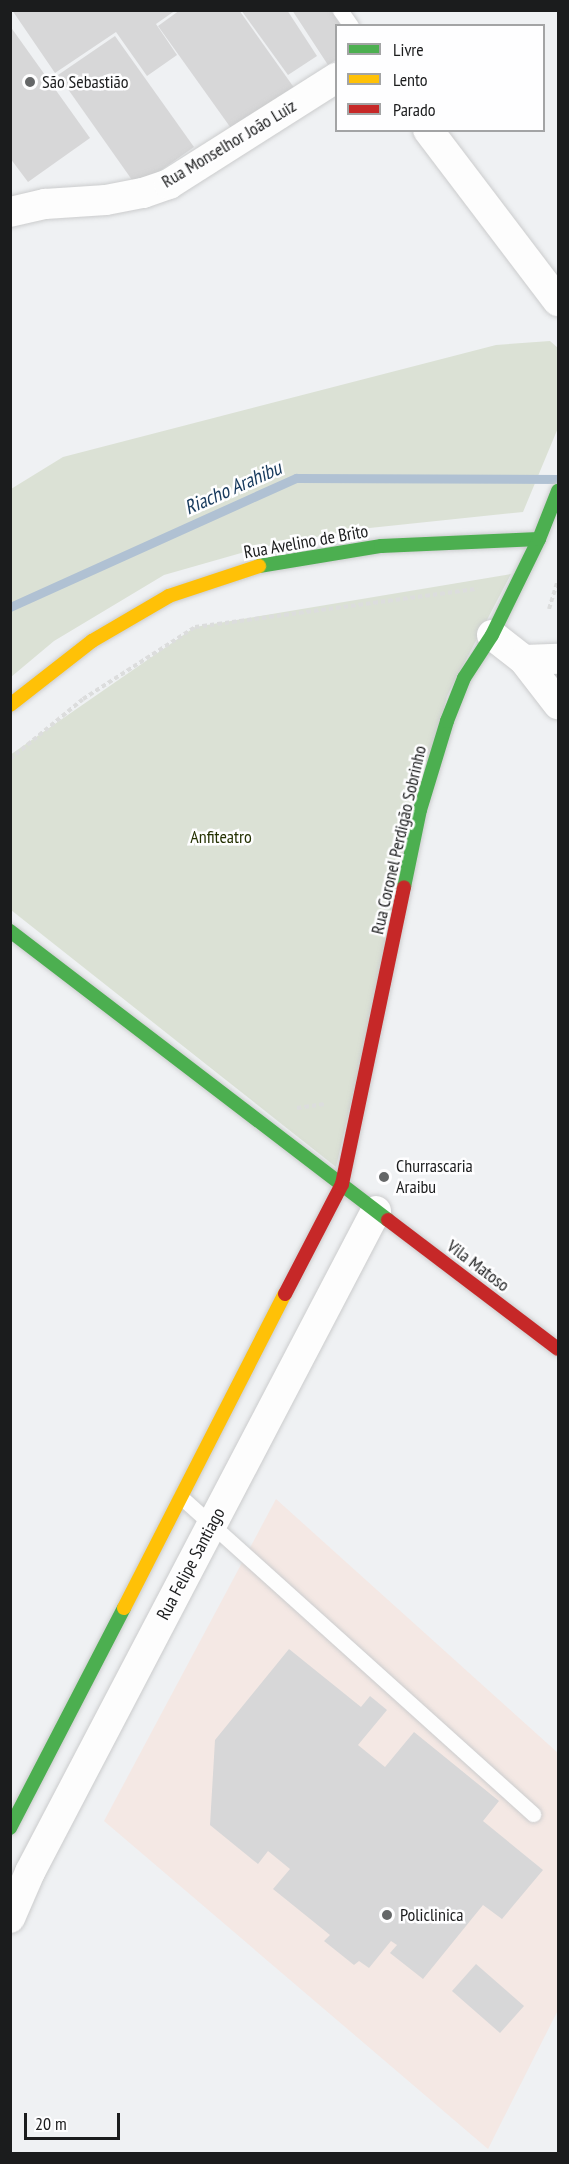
<!DOCTYPE html>
<meta charset="utf-8">
<style>
body{margin:0}
#map{position:relative;width:569px;height:2164px;overflow:hidden;background:#eff1f3;font-family:"PT Sans Narrow",sans-serif}
div>[style]{position:absolute}
.medical>*{inset:0;background:#f4e8e4}
.green>*{inset:0;background:#dbe1d5}
.stream>*{height:9px;margin:-4.5px;padding:0 4.5px;transform-origin:4.5px;border-radius:4.5px;background:#b0c1d3}
.building>*{inset:0;background:#d7d7d8}
.path>*{height:4px;margin-top:-2px;transform-origin:0;background:repeating-linear-gradient(90deg,#dcdddd 0 4.5px,transparent 0 7.5px)}
.roads{filter:drop-shadow(0 0 2px #cbcccd) drop-shadow(0 0 2px #cbcccd)}
.lane>*{height:15px;margin:-7.5px;padding:0 7.5px;transform-origin:7.5px;border-radius:7.5px;background:#fdfdfd}
.street>*{height:30px;margin:-15px;padding:0 15px;transform-origin:15px;border-radius:15px;background:#fdfdfd}
.fast>*{height:14px;margin:-7px;padding:0 7px;transform-origin:7px;border-radius:7px;background:#4caf50}
.slow>*{height:14px;margin:-7px;padding:0 7px;transform-origin:7px;border-radius:7px;background:#ffc107}
.jam>*{height:14px;margin:-7px;padding:0 7px;transform-origin:7px;border-radius:7px;background:#c62828}
.dots>*{width:16px;height:16px;translate:-50% -50%;box-sizing:border-box;border:3px solid #fefeff;border-radius:50%}
span{translate:-50% -50%;white-space:nowrap;text-align:center;line-height:1.15;-webkit-text-stroke:5px #fefeff;paint-order:stroke}
.poi-label{font-size:18px;color:#1b1c1d}
.left{translate:0 -50%;text-align:left}
.street-label{font-size:18px;color:#1b1c1d}
.park-label{font-size:18px;color:#233000}
.water-label{font-size:20px;color:#16395c;font-style:italic}
.frame{position:absolute;inset:0;border:12px solid #1b1c1d;pointer-events:none}
.legend{position:absolute;left:335px;top:24px;width:210px;height:108px;box-sizing:border-box;background:#fefeff;border:2px solid #a3a4a5;margin:0;padding:8px 10px;list-style:none;font-size:18px;color:#1b1c1d}
.legend li{display:flex;align-items:center;gap:12px;height:30px}
.legend b{width:30px;border:2px solid #a3a4a5}
.scale{position:absolute;left:24px;top:2113px;width:96px;height:27px;box-sizing:border-box;border:3px solid #1b1c1d;border-top:0;padding-left:8px;font-size:18px;line-height:21px;white-space:nowrap;color:#1b1c1d;-webkit-text-stroke:4px #fefeff;paint-order:stroke}
</style>
<div id="map">
<div class="medical">
<i style="clip-path:polygon(276px 1499px,558px 1753px,558px 2010px,488px 2149px,104px 1821px)"></i>
</div>
<div class="green">
<i style="clip-path:polygon(550px 341px,558px 348px,558px 428px,523px 512px,360px 529px,262px 547px,164px 575px,54px 641px,11px 677px,11px 489px,63px 457px,496px 345px)"></i>
<i style="clip-path:polygon(511px 574px,447px 696px,336px 1167px,11px 910px,10px 755px,195px 627px)"></i>
</div>
<div class="stream">
<i style="left:10px;top:607px;width:314px;rotate:-24.3deg"></i>
<i style="left:296px;top:478px;width:262px;rotate:0.2deg"></i>
</div>
<div class="building">
<i style="clip-path:polygon(12px 10px,176px 10px,156px 24px,177px 55px,147px 76px,116px 32px,55px 73px)"></i>
<i style="clip-path:polygon(180px 10px,239px 10px,295px 89px,233px 131px,158px 26px)"></i>
<i style="clip-path:polygon(241px 10px,287px 10px,317px 56px,288px 75px)"></i>
<i style="clip-path:polygon(292px 10px,331px 10px,341px 26px,336px 26px,336px 60px,328px 65px)"></i>
<i style="clip-path:polygon(10px 26px,90px 138px,28px 182px,10px 158px)"></i>
<i style="clip-path:polygon(115px 36px,194px 147px,137px 187px,58px 75px)"></i>
<i style="clip-path:polygon(289px 1649px,361px 1707px,370px 1696px,387px 1710px,358px 1745px,385px 1767px,414px 1732px,499px 1801px,483px 1821px,543px 1870px,502px 1919px,483px 1905px,423px 1979px,390px 1953px,397px 1945px,391px 1941px,369px 1968px,359px 1961px,354px 1965px,324px 1941px,330px 1935px,273px 1889px,290px 1869px,268px 1851px,258px 1864px,210px 1825px,215px 1740px)"></i>
<i style="clip-path:polygon(476px 1964px,524px 2006px,500px 2033px,452px 1991px)"></i>
</div>
<div class="path">
<i style="left:549px;top:609px;width:30px;rotate:-73deg"></i>
<i style="left:10px;top:759px;width:94px;rotate:-39.4deg"></i>
<i style="left:83px;top:699px;width:133px;rotate:-32.7deg"></i>
<i style="left:195px;top:627px;width:285px;rotate:-7.7deg"></i>
<i style="left:297px;top:1108px;width:28px;rotate:-8deg"></i>
</div>
<div class="roads">
<div class="lane">
<i style="left:340px;top:10px;width:19px;rotate:55deg"></i>
<i style="left:181px;top:1497px;width:474px;rotate:42deg"></i>
</div>
<div class="street">
<i style="left:428px;top:130px;width:215px;rotate:52.8deg"></i>
<i style="left:10px;top:212px;width:36px;rotate:-13deg"></i>
<i style="left:45px;top:204px;width:61px;rotate:-3.8deg"></i>
<i style="left:106px;top:200px;width:38px;rotate:-11deg"></i>
<i style="left:143px;top:193px;width:28px;rotate:-19deg"></i>
<i style="left:169px;top:184px;width:198px;rotate:-32.4deg"></i>
<i style="left:492px;top:635px;width:41px;rotate:38deg"></i>
<i style="left:524px;top:660px;width:56px;rotate:52.3deg"></i>
<i style="left:524px;top:660px;width:34px;rotate:-2deg"></i>
<i style="left:10px;top:1918px;width:50px;rotate:-66.5deg"></i>
<i style="left:30px;top:1872px;width:746px;rotate:-62.37deg"></i>
</div>
<div class="fast">
<i style="left:259px;top:566px;width:124px;rotate:-9.3deg"></i>
<i style="left:381px;top:546px;width:158px;rotate:-2.5deg"></i>
<i style="left:404px;top:887px;width:79px;rotate:-78.3deg"></i>
<i style="left:420px;top:810px;width:93px;rotate:-73.1deg"></i>
<i style="left:447px;top:721px;width:46px;rotate:-68.4deg"></i>
<i style="left:464px;top:678px;width:51px;rotate:-56.9deg"></i>
<i style="left:492px;top:635px;width:107px;rotate:-63.9deg"></i>
<i style="left:539px;top:539px;width:52px;rotate:-68.4deg"></i>
<i style="left:10px;top:931px;width:476px;rotate:37.4deg"></i>
<i style="left:10px;top:1828px;width:248px;rotate:-62.6deg"></i>
</div>
<div class="slow">
<i style="left:10px;top:705px;width:104px;rotate:-38deg"></i>
<i style="left:92px;top:641px;width:89px;rotate:-30.3deg"></i>
<i style="left:169px;top:596px;width:95px;rotate:-18.4deg"></i>
<i style="left:124px;top:1608px;width:353px;rotate:-62.9deg"></i>
</div>
<div class="jam">
<i style="left:388px;top:1220px;width:213px;rotate:37.2deg"></i>
<i style="left:285px;top:1294px;width:124px;rotate:-62.6deg"></i>
<i style="left:342px;top:1184px;width:303px;rotate:-78.2deg"></i>
</div>
</div>
<div class="dots">
<i style="left:30px;top:82px;background:#656768"></i>
<i style="left:384px;top:1177px;background:#656768"></i>
<i style="left:387px;top:1915px;background:#656768"></i>
</div>
<div class="poi-label">
<span class="left" style="left:42px;top:82px">São Sebastião</span>
<span class="left" style="left:396px;top:1177px">Churrascaria<br>Araibu</span>
<span class="left" style="left:400px;top:1915px">Policlinica</span>
</div>
<div class="street-label">
<span style="left:229px;top:144px;rotate:-31deg">Rua Monselhor João Luiz</span>
<span style="left:306px;top:542px;rotate:-10deg">Rua Avelino de Brito</span>
<span style="left:399px;top:840px;rotate:-77deg">Rua Coronel Perdigão Sobrinho</span>
<span style="left:478px;top:1266px;rotate:37deg">Vila Matoso</span>
<span style="left:191px;top:1564px;rotate:-62deg">Rua Felipe Santiago</span>
</div>
<div class="park-label">
<span style="left:221px;top:837px">Anfiteatro</span>
</div>
<div class="water-label">
<span style="left:233px;top:488px;rotate:-24deg">Riacho Arahibu</span>
</div>
<div class="frame"></div>
<ul class="legend">
<li><b style="height:8px;background:#4caf50"></b>Livre</li>
<li><b style="height:8px;background:#ffc107"></b>Lento</li>
<li><b style="height:8px;background:#c62828"></b>Parado</li>
</ul>
<div class="scale">20 m</div>
</div>
